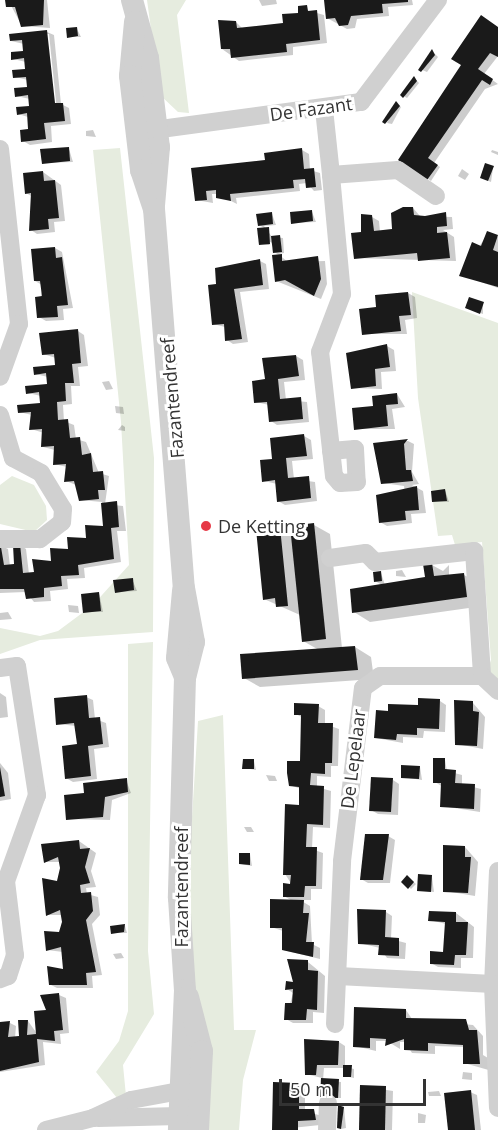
<!DOCTYPE html>
<style>
body{margin:0}
#map{position:relative;width:498px;height:1130px;overflow:hidden;background:#fff;font-family:"Open Sans",sans-serif}
div>[style]{position:absolute}
.green>*{inset:0;background:#e6ecdf}
.shadow>*{inset:0;background:#0003}
.building>*{inset:0;background:#1a1a1a}
.minor>*{height:18px;margin:-9px;padding:0 9px;transform-origin:9px;border-radius:9px;background:#d0d0d0}
.tertiary>*{height:22px;margin:-11px;padding:0 11px;transform-origin:11px;border-radius:11px;background:#d0d0d0}
.dots>*{width:16px;height:16px;translate:-50% -50%;box-sizing:border-box;border:3px solid #fff;border-radius:50%}
span{translate:-50% -50%;white-space:nowrap;text-align:center;line-height:1.15;-webkit-text-stroke:6px #fff;paint-order:stroke}
.street-label{font-size:18px;color:#333}
.poi-label{font-size:18px;color:#333}
.left{translate:0 -50%;text-align:left}
.scale{position:absolute;left:279px;top:1079px;width:147px;height:27px;box-sizing:border-box;border:3px solid #333;border-top:0;padding-left:8px;font-size:18px;line-height:21px;white-space:nowrap;color:#333;-webkit-text-stroke:4px #fff;paint-order:stroke}
</style>
<div id="map">
<div class="green">
<i style="clip-path:polygon(147px 0,186px 0,177px 15px,189px 113px,178px 112px,160px 95px)"></i>
<i style="clip-path:polygon(120px 148px,154px 458px,153px 632px,40px 640px,0 654px,0 628px,40px 636px,58px 631px,93px 605px,129px 565px,121px 422px,93px 150px)"></i>
<i style="clip-path:polygon(412px 292px,498px 323px,498px 684px,485px 677px,491px 660px,482px 542px,455px 545px,452px 535px,438px 536px,418px 398px)"></i>
<i style="clip-path:polygon(12px 476px,34px 485px,46px 506px,47px 520px,34px 532px,0 524px,0 485px)"></i>
<i style="clip-path:polygon(153px 642px,148px 951px,154px 1014px,123px 1065px,126px 1096px,117px 1098px,96px 1072px,119px 1041px,128px 1011px,128px 644px)"></i>
<i style="clip-path:polygon(223px 715px,234px 1030px,256px 1030px,243px 1080px,239px 1130px,201px 1130px,190px 967px,190px 850px,198px 721px)"></i>
</div>
<div class="shadow">
<i style="clip-path:polygon(8px 0,47px 0,50px 28px,22px 26px)"></i>
<i style="clip-path:polygon(259px 0,276px 0,277px 4px,262px 6px)"></i>
<i style="clip-path:polygon(325px 0,412px 0,413px 5px,388px 7px,389px 16px,357px 19px,355px 28px,347px 29px,327px 18px)"></i>
<i style="clip-path:polygon(299px 8px,324px 15px,327px 43px,293px 47px,293px 55px,239px 61px,222px 49px,236px 22px,243px 29px,285px 25px,300px 14px)"></i>
<i style="clip-path:polygon(498px 28px,498px 56px,484px 74px,498px 84px,485px 89px,434px 163px,440px 167px,431px 181px,400px 159px,463px 65px)"></i>
<i style="clip-path:polygon(77px 29px,81px 37px,68px 37px)"></i>
<i style="clip-path:polygon(evenodd,47px 32px,54px 35px,61px 104px,69px 108px,71px 124px,51px 126px,52px 142px,30px 145px,23px 141px,30px 131px,28px 117px,18px 114px,30px 107px,30px 99px,16px 96px,29px 89px,28px 80px,15px 77px,27px 70px,26px 62px,13px 59px,25px 52px,24px 44px,11px 41px,47px 32px,46px 34px,49px 34px,57px 111px,54px 111px,46px 34px)"></i>
<i style="clip-path:polygon(432px 51px,438px 57px,427px 72px,420px 69px)"></i>
<i style="clip-path:polygon(414px 78px,419px 83px,407px 98px,402px 95px)"></i>
<i style="clip-path:polygon(396px 103px,401px 107px,392px 124px,387px 123px)"></i>
<i style="clip-path:polygon(93px 130px,96px 137px,86px 136px,86px 131px)"></i>
<i style="clip-path:polygon(69px 149px,73px 162px,43px 163px)"></i>
<i style="clip-path:polygon(302px 150px,309px 154px,310px 170px,320px 173px,322px 190px,314px 191px,307px 183px,299px 184px,300px 191px,236px 198px,237px 204px,217px 194px,212px 194px,213px 203px,196px 200px,193px 169px,266px 161px)"></i>
<i style="clip-path:polygon(492px 150px,498px 152px,498px 155px,491px 152px)"></i>
<i style="clip-path:polygon(493px 168px,491px 182px,484px 179px)"></i>
<i style="clip-path:polygon(462px 169px,469px 174px,465px 180px,458px 176px)"></i>
<i style="clip-path:polygon(43px 172px,61px 185px,65px 221px,54px 222px,55px 232px,37px 234px,31px 230px,33px 197px,26px 193px)"></i>
<i style="clip-path:polygon(413px 208px,420px 216px,452px 217px,453px 229px,443px 230px,454px 237px,456px 261px,355px 258px,372px 217px,379px 221px,380px 232px,394px 230px)"></i>
<i style="clip-path:polygon(312px 212px,316px 222px,292px 223px)"></i>
<i style="clip-path:polygon(272px 214px,276px 225px,264px 226px,272px 237px,283px 238px,284px 253px,278px 254px,288px 262px,325px 261px,327px 284px,321px 299px,276px 281px,281px 256px,274px 252px,274px 244px,265px 239px,270px 245px,260px 244px,266px 229px,259px 225px)"></i>
<i style="clip-path:polygon(488px 233px,498px 237px,498px 288px,461px 275px)"></i>
<i style="clip-path:polygon(55px 248px,62px 252px,73px 308px,63px 309px,64px 320px,46px 321px,39px 317px,42px 285px,35px 281px)"></i>
<i style="clip-path:polygon(260px 261px,266px 264px,269px 289px,240px 292px,248px 342px,233px 344px,227px 340px,225px 327px,213px 324px,218px 285px)"></i>
<i style="clip-path:polygon(408px 293px,415px 297px,417px 318px,405px 320px,407px 334px,363px 334px,378px 308px)"></i>
<i style="clip-path:polygon(483px 304px,483px 314px,470px 309px)"></i>
<i style="clip-path:polygon(78px 331px,84px 335px,88px 366px,78px 367px,80px 386px,71px 386px,72px 404px,63px 405px,64px 421px,74px 425px,76px 439px,86px 442px,99px 473px,109px 476px,105px 504px,123px 506px,126px 531px,117px 531px,121px 562px,84px 568px,85px 578px,67px 579px,68px 589px,50px 591px,51px 601px,34px 602px,26px 592px,0 593px,0 545px,8px 549px,10px 566px,16px 566px,20px 545px,26px 549px,29px 574px,35px 573px,105px 527px,102px 502px,80px 500px,76px 485px,66px 481px,67px 467px,54px 464px,55px 450px,43px 447px,44px 433px,31px 429px,32px 415px,19px 412px,42px 404px,41px 396px,28px 393px,49px 385px,48px 377px,35px 374px,57px 366px,56px 358px,43px 354px)"></i>
<i style="clip-path:polygon(387px 346px,394px 350px,396px 371px,381px 372px,382px 389px,352px 388px)"></i>
<i style="clip-path:polygon(296px 356px,303px 360px,305px 380px,284px 382px,286px 400px,307px 402px,309px 422px,277px 425px,271px 421px,269px 405px,256px 402px,266px 381px)"></i>
<i style="clip-path:polygon(109px 381px,113px 389px,106px 390px,102px 382px)"></i>
<i style="clip-path:polygon(397px 394px,405px 407px,392px 409px,395px 429px,356px 429px)"></i>
<i style="clip-path:polygon(115px 406px,123px 407px,124px 414px,116px 413px)"></i>
<i style="clip-path:polygon(122px 425px,125px 427px,125px 431px,118px 430px)"></i>
<i style="clip-path:polygon(304px 436px,311px 440px,313px 459px,292px 461px,294px 479px,315px 482px,317px 501px,285px 505px,278px 501px,277px 484px,264px 481px,274px 460px)"></i>
<i style="clip-path:polygon(408px 441px,414px 444px,412px 472px,419px 484px,412px 485px,423px 491px,426px 513px,411px 514px,412px 523px,387px 526px,380px 522px,405px 493px,404px 486px,383px 483px,375px 444px)"></i>
<i style="clip-path:polygon(445px 490px,449px 502px,434px 501px)"></i>
<i style="clip-path:polygon(314px 525px,330px 534px,342px 648px,355px 647px,371px 657px,374px 679px,260px 687px,244px 678px,319px 650px,303px 641px,300px 615px,264px 599px,279px 529px,292px 536px)"></i>
<i style="clip-path:polygon(432px 565px,443px 571px,449px 565px,449px 576px,464px 575px,481px 584px,483px 606px,370px 622px,354px 612px,382px 585px,375px 581px,381px 573px,385px 585px,426px 578px)"></i>
<i style="clip-path:polygon(402px 570px,406px 577px,396px 576px,396px 571px)"></i>
<i style="clip-path:polygon(132px 579px,137px 591px,117px 592px)"></i>
<i style="clip-path:polygon(99px 593px,103px 612px,84px 612px)"></i>
<i style="clip-path:polygon(68px 605px,78px 606px,79px 613px,69px 612px)"></i>
<i style="clip-path:polygon(8px 612px,12px 619px,0 620px,0 613px)"></i>
<i style="clip-path:polygon(0 693px,6px 697px,8px 717px,0 718px)"></i>
<i style="clip-path:polygon(86px 697px,93px 700px,95px 719px,106px 723px,109px 747px,94px 749px,97px 779px,73px 782px,66px 778px,78px 745px,76px 726px,58px 724px)"></i>
<i style="clip-path:polygon(440px 701px,446px 705px,445px 732px,424px 731px,423px 738px,403px 737px,403px 743px,376px 738px,389px 712px)"></i>
<i style="clip-path:polygon(473px 703px,485px 717px,483px 749px,457px 744px)"></i>
<i style="clip-path:polygon(318px 706px,325px 710px,325px 724px,339px 729px,338px 766px,331px 766px,331px 777px,317px 776px,317px 787px,331px 791px,330px 828px,313px 827px,312px 849px,323px 853px,322px 889px,311px 889px,311px 900px,300px 900px,310px 906px,312px 944px,320px 948px,320px 959px,283px 950px,283px 931px,271px 927px,294px 902px,284px 896px,292px 885px,285px 874px,300px 806px,301px 789px,290px 785px,301px 763px,303px 718px,296px 714px)"></i>
<i style="clip-path:polygon(445px 760px,447px 771px,462px 775px,462px 784px,481px 789px,480px 812px,442px 806px,443px 787px,435px 782px)"></i>
<i style="clip-path:polygon(254px 761px,256px 770px,244px 768px)"></i>
<i style="clip-path:polygon(0 763px,8px 773px,11px 799px,0 801px)"></i>
<i style="clip-path:polygon(420px 767px,422px 780px,402px 777px)"></i>
<i style="clip-path:polygon(266px 775px,275px 776px,277px 781px,269px 781px)"></i>
<i style="clip-path:polygon(126px 780px,131px 793px,112px 800px,110px 820px,68px 819px,86px 794px)"></i>
<i style="clip-path:polygon(393px 780px,399px 784px,398px 815px,378px 814px,371px 810px)"></i>
<i style="clip-path:polygon(244px 827px,251px 827px,254px 832px,247px 832px)"></i>
<i style="clip-path:polygon(388px 836px,395px 840px,390px 883px,368px 883px,361px 879px)"></i>
<i style="clip-path:polygon(79px 841px,96px 853px,91px 871px,96px 887px,86px 888px,87px 894px,98px 897px,100px 915px,92px 924px,102px 975px,92px 976px,93px 988px,57px 988px,51px 985px,65px 970px,63px 952px,47px 950px,60px 934px,63px 915px,47px 915px,61px 868px,60px 862px,45px 862px)"></i>
<i style="clip-path:polygon(465px 847px,478px 862px,475px 896px,445px 891px)"></i>
<i style="clip-path:polygon(250px 854px,252px 866px,241px 864px)"></i>
<i style="clip-path:polygon(432px 877px,434px 892px,419px 890px)"></i>
<i style="clip-path:polygon(410px 879px,416px 884px,411px 889px,409px 887px)"></i>
<i style="clip-path:polygon(386px 912px,392px 916px,391px 939px,406px 943px,405px 959px,387px 958px,380px 948px,359px 943px)"></i>
<i style="clip-path:polygon(456px 913px,474px 927px,473px 958px,461px 958px,461px 968px,438px 967px,431px 963px,445px 953px,446px 924px,430px 920px)"></i>
<i style="clip-path:polygon(125px 926px,127px 933px,113px 933px,112px 927px)"></i>
<i style="clip-path:polygon(113px 954px,121px 953px,124px 958px,116px 959px)"></i>
<i style="clip-path:polygon(308px 962px,325px 976px,324px 1013px,313px 1012px,313px 1023px,293px 1023px,286px 1019px,293px 993px,287px 989px)"></i>
<i style="clip-path:polygon(59px 995px,66px 998px,69px 1033px,60px 1034px,61px 1044px,43px 1042px,45px 1065px,0 1072px,0 1026px,10px 1023px,16px 1026px,15px 1038px,21px 1037px,28px 1021px,38px 1035px)"></i>
<i style="clip-path:polygon(406px 1010px,412px 1019px,473px 1025px,483px 1036px,483px 1055px,493px 1061px,492px 1071px,464px 1063px,465px 1047px,435px 1046px,435px 1054px,412px 1053px,405px 1042px,400px 1042px,400px 1049px,387px 1041px,376px 1041px,376px 1051px,355px 1046px)"></i>
<i style="clip-path:polygon(339px 1042px,345px 1046px,345px 1067px,354px 1069px,354px 1078px,344px 1076px,345px 1068px,324px 1068px,323px 1080px,341px 1082px,341px 1098px,325px 1098px,322px 1078px,306px 1074px)"></i>
<i style="clip-path:polygon(463px 1072px,472px 1073px,472px 1080px,462px 1079px)"></i>
<i style="clip-path:polygon(299px 1085px,305px 1089px,305px 1111px,322px 1116px,320px 1125px,273px 1130px)"></i>
<i style="clip-path:polygon(362px 1086px,393px 1091px,392px 1130px,359px 1130px)"></i>
<i style="clip-path:polygon(439px 1091px,441px 1096px,429px 1096px,428px 1092px)"></i>
<i style="clip-path:polygon(470px 1092px,477px 1095px,481px 1130px,450px 1130px)"></i>
<i style="clip-path:polygon(344px 1108px,346px 1128px,341px 1129px,339px 1128px)"></i>
<i style="clip-path:polygon(418px 1113px,426px 1115px,425px 1123px,418px 1123px)"></i>
</div>
<div class="building">
<i style="clip-path:polygon(5px 0,44px 0,43px 25px,21px 27px,15px 7px,6px 7px)"></i>
<i style="clip-path:polygon(324px 0,408px 0,408px 2px,382px 4px,383px 13px,351px 16px,348px 25px,339px 26px,335px 18px,326px 19px)"></i>
<i style="clip-path:polygon(307px 5px,308px 11px,317px 10px,320px 40px,286px 44px,287px 52px,231px 58px,230px 49px,221px 49px,218px 20px,236px 21px,237px 28px,283px 23px,282px 14px,298px 13px,298px 6px)"></i>
<i style="clip-path:polygon(481px 15px,498px 27px,498px 57px,490px 53px,478px 69px,493px 79px,490px 85px,482px 80px,428px 158px,438px 165px,427px 180px,398px 160px,461px 65px,451px 59px)"></i>
<i style="clip-path:polygon(77px 27px,78px 36px,67px 38px,66px 28px)"></i>
<i style="clip-path:polygon(47px 30px,55px 103px,63px 103px,65px 121px,44px 123px,46px 139px,21px 142px,20px 130px,28px 129px,27px 113px,17px 115px,16px 107px,29px 106px,28px 95px,15px 97px,14px 88px,27px 87px,26px 77px,13px 78px,12px 70px,25px 69px,24px 58px,11px 60px,11px 52px,23px 51px,22px 40px,10px 41px,9px 34px)"></i>
<i style="clip-path:polygon(432px 49px,435px 55px,421px 72px,418px 70px)"></i>
<i style="clip-path:polygon(414px 76px,417px 81px,403px 98px,400px 95px)"></i>
<i style="clip-path:polygon(396px 101px,400px 106px,385px 124px,382px 122px)"></i>
<i style="clip-path:polygon(69px 147px,70px 161px,42px 164px,40px 149px)"></i>
<i style="clip-path:polygon(302px 148px,304px 169px,314px 168px,316px 187px,306px 188px,305px 179px,293px 180px,294px 188px,230px 194px,231px 201px,216px 198px,216px 190px,206px 191px,207px 200px,195px 201px,191px 168px,265px 160px,264px 153px)"></i>
<i style="clip-path:polygon(485px 163px,494px 166px,488px 181px,480px 178px)"></i>
<i style="clip-path:polygon(43px 171px,44px 181px,55px 180px,59px 218px,48px 219px,49px 229px,29px 231px,31px 193px,25px 194px,23px 173px)"></i>
<i style="clip-path:polygon(403px 207px,413px 207px,414px 215px,425px 216px,446px 212px,447px 226px,437px 227px,437px 233px,447px 232px,450px 258px,418px 261px,417px 253px,354px 259px,351px 233px,361px 232px,361px 214px,372px 215px,374px 231px,392px 229px,391px 213px)"></i>
<i style="clip-path:polygon(312px 210px,313px 221px,291px 224px,290px 212px)"></i>
<i style="clip-path:polygon(272px 212px,273px 224px,258px 226px,256px 214px)"></i>
<i style="clip-path:polygon(269px 227px,270px 244px,259px 245px,257px 228px)"></i>
<i style="clip-path:polygon(487px 231px,498px 235px,493px 250px,498px 252px,498px 287px,459px 276px,472px 242px,481px 246px)"></i>
<i style="clip-path:polygon(280px 235px,282px 252px,273px 253px,271px 236px)"></i>
<i style="clip-path:polygon(55px 247px,56px 258px,62px 257px,68px 305px,57px 306px,58px 317px,37px 318px,35px 297px,42px 296px,40px 281px,34px 281px,31px 249px)"></i>
<i style="clip-path:polygon(282px 254px,282px 261px,318px 256px,321px 279px,314px 296px,285px 280px,275px 282px,272px 255px)"></i>
<i style="clip-path:polygon(260px 259px,263px 285px,234px 289px,242px 339px,225px 341px,224px 324px,212px 325px,208px 285px,216px 284px,215px 268px)"></i>
<i style="clip-path:polygon(408px 292px,411px 315px,399px 316px,401px 331px,362px 335px,359px 309px,376px 307px,375px 295px)"></i>
<i style="clip-path:polygon(469px 297px,484px 302px,480px 314px,465px 308px)"></i>
<i style="clip-path:polygon(78px 329px,81px 363px,72px 364px,74px 383px,65px 383px,66px 401px,57px 402px,58px 420px,68px 419px,70px 438px,80px 437px,82px 455px,91px 453px,93px 472px,103px 471px,105px 490px,98px 490px,99px 499px,79px 501px,74px 481px,64px 482px,66px 464px,53px 465px,54px 446px,41px 447px,42px 429px,29px 430px,31px 412px,18px 413px,17px 405px,40px 403px,39px 392px,26px 394px,25px 386px,47px 384px,46px 373px,34px 375px,33px 367px,55px 365px,54px 354px,42px 355px,39px 333px)"></i>
<i style="clip-path:polygon(387px 344px,390px 367px,375px 369px,376px 386px,351px 389px,346px 353px)"></i>
<i style="clip-path:polygon(296px 355px,299px 376px,278px 379px,280px 399px,301px 397px,303px 419px,269px 422px,267px 402px,254px 403px,252px 381px,265px 379px,262px 358px)"></i>
<i style="clip-path:polygon(397px 393px,398px 404px,386px 405px,388px 426px,354px 430px,352px 408px,373px 406px,372px 396px)"></i>
<i style="clip-path:polygon(304px 434px,307px 456px,286px 458px,288px 478px,309px 476px,311px 498px,277px 502px,275px 480px,262px 482px,260px 460px,272px 459px,270px 438px)"></i>
<i style="clip-path:polygon(408px 439px,404px 444px,406px 470px,411px 470px,413px 481px,381px 484px,373px 443px)"></i>
<i style="clip-path:polygon(417px 486px,419px 510px,405px 511px,406px 520px,379px 523px,376px 495px)"></i>
<i style="clip-path:polygon(445px 489px,447px 501px,432px 502px,431px 491px)"></i>
<i style="clip-path:polygon(117px 501px,119px 527px,111px 528px,114px 559px,78px 565px,79px 575px,61px 576px,62px 586px,44px 588px,44px 597px,26px 599px,24px 589px,0 589px,0 541px,4px 565px,14px 564px,13px 545px,20px 544px,23px 573px,34px 572px,32px 559px,51px 561px,50px 548px,68px 549px,67px 537px,86px 538px,85px 525px,103px 526px,101px 503px)"></i>
<i style="clip-path:polygon(314px 523px,326px 639px,302px 642px,290px 526px)"></i>
<i style="clip-path:polygon(280px 527px,288px 606px,276px 607px,275px 598px,263px 600px,256px 529px)"></i>
<i style="clip-path:polygon(432px 563px,434px 576px,464px 573px,467px 597px,352px 613px,350px 589px,425px 577px,423px 564px)"></i>
<i style="clip-path:polygon(381px 571px,382px 581px,374px 582px,373px 572px)"></i>
<i style="clip-path:polygon(133px 578px,134px 590px,115px 593px,113px 580px)"></i>
<i style="clip-path:polygon(99px 592px,101px 611px,83px 613px,81px 594px)"></i>
<i style="clip-path:polygon(355px 646px,358px 670px,242px 679px,240px 654px)"></i>
<i style="clip-path:polygon(87px 695px,89px 718px,100px 717px,103px 744px,88px 746px,91px 776px,65px 779px,62px 746px,77px 744px,74px 723px,56px 725px,54px 698px)"></i>
<i style="clip-path:polygon(418px 698px,440px 699px,439px 729px,417px 728px,417px 735px,397px 734px,396px 740px,374px 738px,376px 710px,388px 711px,388px 704px,418px 705px)"></i>
<i style="clip-path:polygon(454px 700px,473px 701px,473px 711px,479px 712px,477px 746px,455px 745px)"></i>
<i style="clip-path:polygon(294px 703px,319px 704px,318px 723px,333px 723px,332px 763px,325px 763px,325px 774px,311px 773px,310px 785px,324px 786px,323px 825px,307px 824px,306px 847px,317px 847px,316px 886px,305px 886px,304px 897px,283px 897px,283px 883px,290px 884px,291px 875px,283px 875px,285px 804px,299px 805px,299px 787px,289px 786px,287px 773px,287px 761px,300px 761px,301px 715px,294px 715px)"></i>
<i style="clip-path:polygon(433px 758px,445px 758px,445px 769px,456px 770px,455px 783px,475px 784px,474px 809px,440px 807px,441px 783px,433px 783px)"></i>
<i style="clip-path:polygon(243px 759px,254px 759px,254px 769px,242px 769px)"></i>
<i style="clip-path:polygon(401px 765px,420px 766px,419px 779px,401px 778px)"></i>
<i style="clip-path:polygon(0 767px,5px 796px,0 797px)"></i>
<i style="clip-path:polygon(371px 777px,393px 778px,391px 812px,369px 811px)"></i>
<i style="clip-path:polygon(127px 778px,128px 792px,105px 797px,103px 817px,66px 820px,64px 795px,84px 793px,83px 783px)"></i>
<i style="clip-path:polygon(365px 834px,389px 834px,383px 880px,360px 880px)"></i>
<i style="clip-path:polygon(79px 840px,80px 849px,90px 848px,85px 867px,90px 883px,80px 885px,81px 893px,91px 892px,93px 911px,86px 920px,96px 972px,86px 973px,87px 985px,49px 985px,47px 966px,63px 969px,61px 947px,46px 951px,44px 931px,59px 932px,62px 922px,60px 910px,46px 916px,42px 878px,57px 881px,60px 868px,58px 857px,44px 863px,41px 844px)"></i>
<i style="clip-path:polygon(443px 845px,465px 846px,465px 857px,471px 857px,468px 893px,443px 892px)"></i>
<i style="clip-path:polygon(239px 853px,250px 853px,250px 865px,239px 864px)"></i>
<i style="clip-path:polygon(418px 874px,432px 875px,431px 892px,417px 891px)"></i>
<i style="clip-path:polygon(407px 875px,414px 882px,408px 889px,401px 882px)"></i>
<i style="clip-path:polygon(270px 899px,304px 900px,303px 913px,309px 913px,306px 942px,314px 942px,313px 957px,282px 950px,282px 928px,270px 928px)"></i>
<i style="clip-path:polygon(357px 909px,386px 910px,385px 937px,399px 938px,399px 956px,378px 955px,379px 945px,358px 944px)"></i>
<i style="clip-path:polygon(429px 911px,456px 912px,456px 922px,468px 922px,466px 955px,455px 955px,454px 965px,430px 964px,430px 951px,443px 952px,445px 922px,428px 921px)"></i>
<i style="clip-path:polygon(125px 924px,124px 932px,111px 934px,110px 926px)"></i>
<i style="clip-path:polygon(287px 959px,308px 960px,308px 970px,318px 971px,317px 1010px,307px 1009px,306px 1020px,284px 1020px,285px 1003px,292px 1003px,293px 989px,285px 990px,286px 981px,293px 982px)"></i>
<i style="clip-path:polygon(59px 993px,63px 1030px,54px 1031px,55px 1041px,37px 1039px,39px 1062px,0 1071px,0 1022px,10px 1021px,8px 1037px,19px 1036px,18px 1020px,28px 1020px,27px 1035px,36px 1034px,34px 1011px,46px 1010px,40px 995px)"></i>
<i style="clip-path:polygon(354px 1007px,406px 1009px,406px 1018px,466px 1019px,469px 1030px,477px 1030px,480px 1064px,463px 1064px,463px 1045px,428px 1043px,428px 1051px,404px 1050px,404px 1039px,385px 1046px,386px 1039px,370px 1038px,370px 1048px,353px 1047px)"></i>
<i style="clip-path:polygon(304px 1039px,339px 1041px,338px 1065px,317px 1065px,316px 1075px,305px 1075px)"></i>
<i style="clip-path:polygon(343px 1065px,352px 1065px,351px 1077px,343px 1077px)"></i>
<i style="clip-path:polygon(321px 1078px,339px 1079px,338px 1098px,320px 1097px)"></i>
<i style="clip-path:polygon(273px 1082px,299px 1083px,299px 1109px,314px 1109px,316px 1120px,298px 1121px,298px 1130px,272px 1130px)"></i>
<i style="clip-path:polygon(360px 1085px,386px 1086px,385px 1130px,359px 1130px)"></i>
<i style="clip-path:polygon(471px 1090px,475px 1130px,448px 1130px,444px 1093px)"></i>
<i style="clip-path:polygon(338px 1105px,344px 1107px,341px 1129px,337px 1128px)"></i>
</div>
<div class="minor">
<i style="left:324px;top:109px;width:66px;rotate:83.9deg"></i>
<i style="left:331px;top:175px;width:67px;rotate:-4.3deg"></i>
<i style="left:398px;top:170px;width:46px;rotate:34.4deg"></i>
<i style="left:146px;top:131px;width:217px;rotate:-7.7deg"></i>
<i style="left:361px;top:102px;width:128px;rotate:-53deg"></i>
<i style="left:0;top:149px;width:176px;rotate:83.8deg"></i>
<i style="left:19px;top:324px;width:56px;rotate:109.7deg"></i>
<i style="left:0;top:415px;width:45px;rotate:73.2deg"></i>
<i style="left:13px;top:458px;width:32px;rotate:28deg"></i>
<i style="left:41px;top:473px;width:42px;rotate:58.6deg"></i>
<i style="left:63px;top:509px;width:13px;rotate:94deg"></i>
<i style="left:62px;top:522px;width:28px;rotate:142deg"></i>
<i style="left:40px;top:539px;width:40px;rotate:180deg"></i>
<i style="left:331px;top:451px;width:24px;rotate:-5deg"></i>
<i style="left:355px;top:449px;width:33px;rotate:87deg"></i>
<i style="left:357px;top:482px;width:17px;rotate:177deg"></i>
<i style="left:340px;top:483px;width:9px;rotate:-131deg"></i>
<i style="left:334px;top:476px;width:125px;rotate:-96.4deg"></i>
<i style="left:320px;top:352px;width:62px;rotate:-69.2deg"></i>
<i style="left:342px;top:294px;width:120px;rotate:-95.3deg"></i>
<i style="left:330px;top:558px;width:36px;rotate:-8deg"></i>
<i style="left:366px;top:553px;width:13px;rotate:45deg"></i>
<i style="left:375px;top:562px;width:100px;rotate:-6.3deg"></i>
<i style="left:474px;top:551px;width:125px;rotate:86.3deg"></i>
<i style="left:0;top:668px;width:17px;rotate:-7deg"></i>
<i style="left:17px;top:666px;width:131px;rotate:81.2deg"></i>
<i style="left:37px;top:795px;width:91px;rotate:109.8deg"></i>
<i style="left:6px;top:881px;width:75px;rotate:83.1deg"></i>
<i style="left:15px;top:955px;width:22px;rotate:108deg"></i>
<i style="left:8px;top:976px;width:9px;rotate:159deg"></i>
<i style="left:498px;top:871px;width:113px;rotate:92.5deg"></i>
<i style="left:493px;top:984px;width:124px;rotate:87.7deg"></i>
<i style="left:338px;top:976px;width:155px;rotate:3deg"></i>
<i style="left:335px;top:1024px;width:163px;rotate:-87.5deg"></i>
<i style="left:342px;top:861px;width:174px;rotate:-83.1deg"></i>
<i style="left:363px;top:688px;width:21px;rotate:-35deg"></i>
<i style="left:380px;top:676px;width:102px"></i>
<i style="left:482px;top:676px;width:22px;rotate:43deg"></i>
<i style="left:98px;top:1118px;width:81px;rotate:-1.4deg"></i>
<i style="left:179px;top:1116px;width:15px;rotate:-37deg"></i>
<i style="left:46px;top:1130px;width:49px;rotate:-14.3deg"></i>
<i style="left:93px;top:1118px;width:42px;rotate:-25.3deg"></i>
<i style="left:131px;top:1100px;width:50px;rotate:-10.4deg"></i>
<i style="left:180px;top:1091px;width:13px;rotate:27deg"></i>
<i style="left:327px;top:1130px;width:27px;rotate:-88deg"></i>
</div>
<div class="tertiary">
<i style="left:132px;top:0;width:60px;rotate:74.6deg"></i>
<i style="left:148px;top:58px;width:90px;rotate:83deg"></i>
<i style="left:159px;top:147px;width:58px;rotate:94.9deg"></i>
<i style="left:135px;top:22px;width:54px;rotate:95.3deg"></i>
<i style="left:130px;top:76px;width:95px;rotate:83.3deg"></i>
<i style="left:141px;top:170px;width:41px;rotate:71.6deg"></i>
<i style="left:154px;top:209px;width:380px;rotate:85.5deg"></i>
<i style="left:184px;top:588px;width:55px;rotate:79.5deg"></i>
<i style="left:194px;top:642px;width:36px;rotate:104deg"></i>
<i style="left:185px;top:677px;width:221px;rotate:91.6deg"></i>
<i style="left:179px;top:898px;width:92px;rotate:86.3deg"></i>
<i style="left:185px;top:990px;width:140px;rotate:92.5deg"></i>
<i style="left:183px;top:591px;width:67px;rotate:95.1deg"></i>
<i style="left:177px;top:658px;width:21px;rotate:67deg"></i>
<i style="left:188px;top:997px;width:56px;rotate:75.5deg"></i>
<i style="left:202px;top:1051px;width:79px;rotate:92.9deg"></i>
</div>
<div class="dots">
<i style="left:206px;top:526px;background:#e63946"></i>
</div>
<div class="street-label">
<span style="left:311px;top:109px;rotate:-8deg">De Fazant</span>
<span style="left:172px;top:398px;rotate:-95deg">Fazantendreef</span>
<span style="left:353px;top:759px;rotate:-83deg">De Lepelaar</span>
<span style="left:181px;top:887px;rotate:-90deg">Fazantendreef</span>
</div>
<div class="poi-label">
<span class="left" style="left:218px;top:526px">De Ketting</span>
</div>
<div class="scale">50 m</div>
</div>
